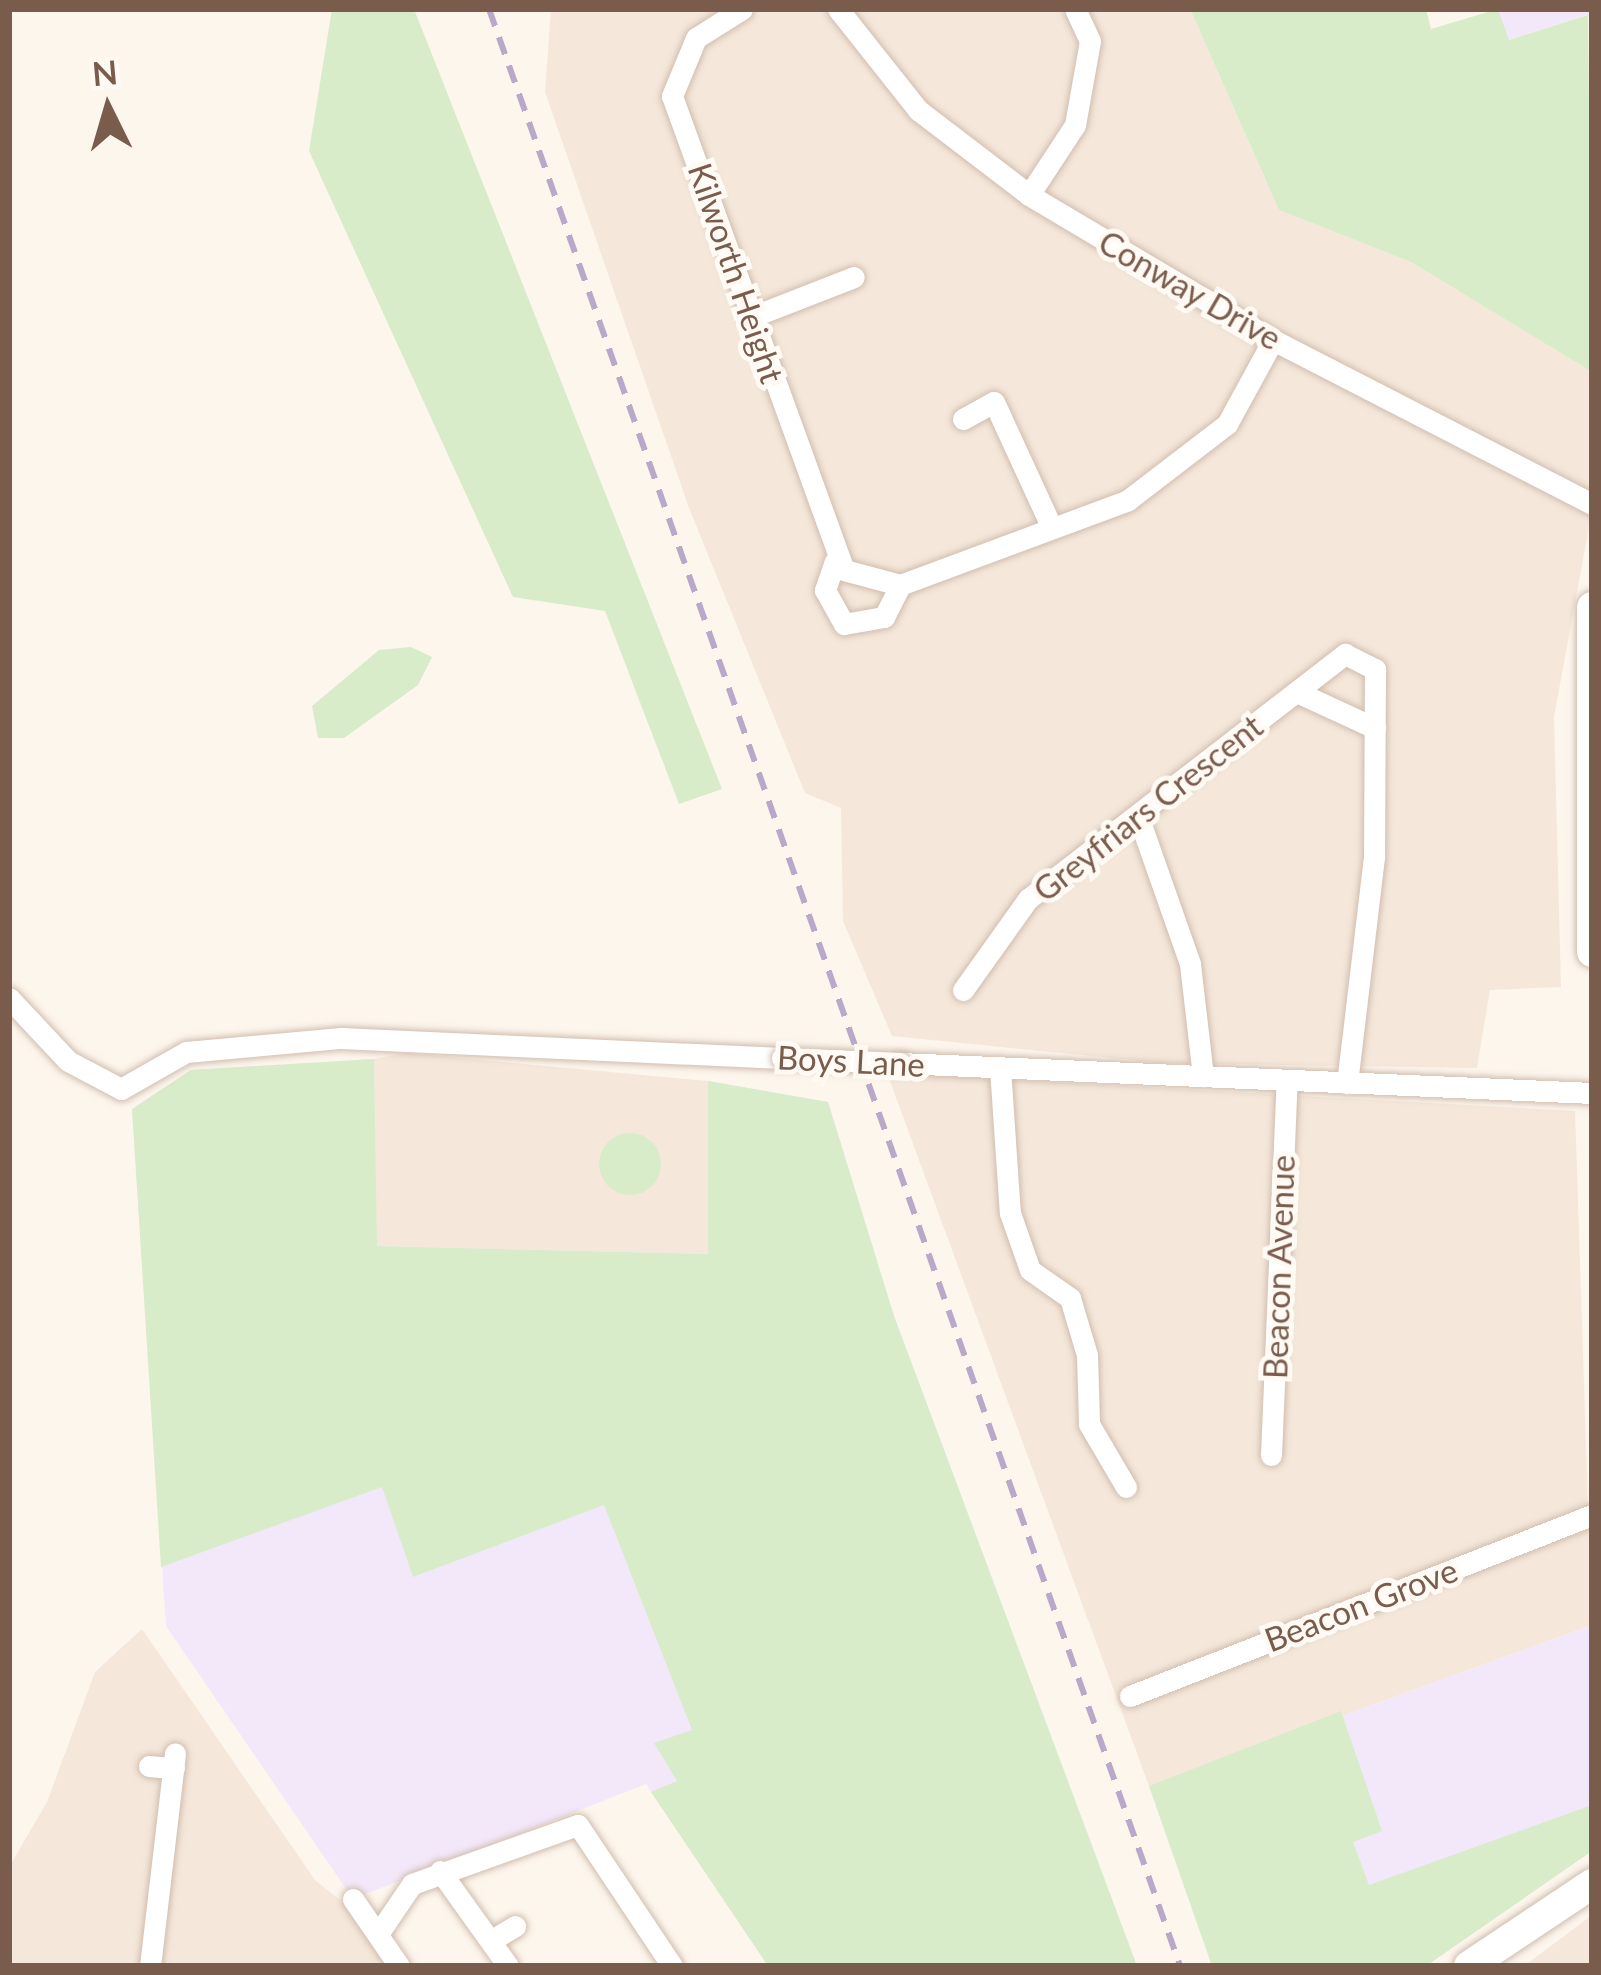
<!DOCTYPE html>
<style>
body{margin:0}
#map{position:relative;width:1601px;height:1975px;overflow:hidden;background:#fdf6ec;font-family:Lato,sans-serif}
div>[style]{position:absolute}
.residential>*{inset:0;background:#f5e8da}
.education>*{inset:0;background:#f3e8fa}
.green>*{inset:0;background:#d8ecc9}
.round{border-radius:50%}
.roads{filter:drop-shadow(0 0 3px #d1beb0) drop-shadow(0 0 3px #d1beb0)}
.street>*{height:21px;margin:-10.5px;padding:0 10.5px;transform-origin:10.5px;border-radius:10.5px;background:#fff}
.secondary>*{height:30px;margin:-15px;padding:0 15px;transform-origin:15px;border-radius:15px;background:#fff}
.rail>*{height:6px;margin-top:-3px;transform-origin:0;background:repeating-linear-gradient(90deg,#b9a8c9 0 18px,transparent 0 30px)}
.bridges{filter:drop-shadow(0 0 3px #d1beb0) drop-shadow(0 0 3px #d1beb0)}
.street-bridge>*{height:21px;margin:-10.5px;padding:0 10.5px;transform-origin:10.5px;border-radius:10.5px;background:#fff}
span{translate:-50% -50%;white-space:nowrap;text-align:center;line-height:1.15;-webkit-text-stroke:10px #fffaf3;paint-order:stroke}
.street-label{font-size:33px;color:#7a5c4d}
.frame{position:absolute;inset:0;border:12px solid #7a5c4d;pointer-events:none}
.north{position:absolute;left:48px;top:48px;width:120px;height:120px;-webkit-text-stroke:9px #fffaf3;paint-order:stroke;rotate:355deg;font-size:33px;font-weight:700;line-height:48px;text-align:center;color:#7a5c4d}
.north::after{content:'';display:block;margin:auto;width:42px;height:54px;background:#7a5c4d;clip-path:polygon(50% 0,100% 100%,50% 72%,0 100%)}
</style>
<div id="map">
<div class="residential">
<i style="clip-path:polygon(551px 9px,1190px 9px,1279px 210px,1411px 262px,1592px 372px,1592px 511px,1554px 717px,1561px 987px,1490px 990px,1477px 1068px,1161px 1063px,892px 1036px,843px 921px,841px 808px,805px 793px,689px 508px,545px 92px)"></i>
<i style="clip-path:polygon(406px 1053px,708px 1081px,709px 1254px,376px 1246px,374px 1059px)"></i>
<i style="clip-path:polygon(887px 1073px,1575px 1111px,1592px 1625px,1149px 1786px)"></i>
<i style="clip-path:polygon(142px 1629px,315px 1880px,352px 1910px,389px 1966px,9px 1966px,9px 1867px,47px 1802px,95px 1672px)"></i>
<i style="clip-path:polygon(1592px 1915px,1592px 1966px,1524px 1966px)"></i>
</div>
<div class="education">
<i style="clip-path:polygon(1498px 9px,1592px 9px,1592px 26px,1588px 15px,1508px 40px)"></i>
<i style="clip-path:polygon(374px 1059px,376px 1246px,708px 1254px,708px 1081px,828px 1102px,894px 1316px,1137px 1966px,768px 1966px,646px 1784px,353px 1899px,166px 1626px,132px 1109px,191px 1070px)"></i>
<i style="clip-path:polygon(1592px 1625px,1592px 1851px,1426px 1966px,1212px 1966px,1149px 1786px)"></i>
</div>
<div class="green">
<i style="clip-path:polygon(332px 9px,414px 9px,722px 789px,679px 804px,605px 611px,513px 597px,309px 151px)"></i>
<i style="clip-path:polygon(1190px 9px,1426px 9px,1431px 29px,1498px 9px,1509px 40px,1588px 15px,1592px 372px,1411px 262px,1279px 210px)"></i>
<i style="clip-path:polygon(411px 647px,432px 657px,418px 685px,344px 738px,318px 738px,312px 706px,379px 650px)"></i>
<i style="clip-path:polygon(374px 1059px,377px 1246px,708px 1254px,708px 1081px,828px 1102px,894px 1316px,1137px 1966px,768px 1966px,651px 1792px,677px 1781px,654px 1743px,692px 1730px,604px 1505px,413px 1577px,382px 1487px,161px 1567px,132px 1109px,191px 1070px)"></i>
<i class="round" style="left:599px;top:1133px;width:62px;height:62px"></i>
<i style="clip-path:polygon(1341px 1711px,1382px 1831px,1353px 1842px,1369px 1885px,1592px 1805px,1592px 1851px,1426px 1966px,1212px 1966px,1149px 1786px)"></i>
</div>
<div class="roads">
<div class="street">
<i style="left:742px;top:9px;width:54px;rotate:147.8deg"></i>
<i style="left:696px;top:38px;width:63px;rotate:112.5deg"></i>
<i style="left:672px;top:96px;width:504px;rotate:70.06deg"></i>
<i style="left:844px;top:570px;width:58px;rotate:15deg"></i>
<i style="left:900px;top:585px;width:243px;rotate:-20.4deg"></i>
<i style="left:1128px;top:500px;width:125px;rotate:-37.5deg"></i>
<i style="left:1227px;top:424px;width:96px;rotate:-61.3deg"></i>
<i style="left:838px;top:9px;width:129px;rotate:51.6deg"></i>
<i style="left:918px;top:110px;width:140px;rotate:37.4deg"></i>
<i style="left:1029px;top:195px;width:284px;rotate:30.7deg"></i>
<i style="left:1273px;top:340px;width:359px;rotate:27.2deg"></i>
<i style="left:1029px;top:195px;width:84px;rotate:-56.7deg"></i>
<i style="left:1075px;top:125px;width:85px;rotate:-79.9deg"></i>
<i style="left:1090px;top:41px;width:35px;rotate:-115deg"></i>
<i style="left:754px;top:316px;width:107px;rotate:-21.3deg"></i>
<i style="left:963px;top:419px;width:35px;rotate:-29deg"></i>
<i style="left:994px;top:402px;width:136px;rotate:65.3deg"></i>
<i style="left:835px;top:561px;width:31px;rotate:109deg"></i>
<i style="left:825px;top:590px;width:39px;rotate:61deg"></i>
<i style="left:844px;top:624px;width:41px;rotate:-9.9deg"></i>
<i style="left:884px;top:617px;width:36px;rotate:-63deg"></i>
<i style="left:1297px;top:692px;width:86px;rotate:24.8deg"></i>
<i style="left:1138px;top:816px;width:157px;rotate:70.6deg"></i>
<i style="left:1190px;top:964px;width:113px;rotate:83.4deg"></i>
<i style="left:963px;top:990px;width:112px;rotate:-54.5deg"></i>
<i style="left:1028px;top:899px;width:401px;rotate:-37.7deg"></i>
<i style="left:1345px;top:654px;width:34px;rotate:27deg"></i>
<i style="left:1375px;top:669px;width:188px;rotate:90.3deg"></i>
<i style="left:1374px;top:857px;width:228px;rotate:96.8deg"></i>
<i style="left:9px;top:998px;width:86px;rotate:46.9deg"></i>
<i style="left:68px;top:1061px;width:60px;rotate:27.8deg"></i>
<i style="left:121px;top:1089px;width:75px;rotate:-29.6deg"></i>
<i style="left:186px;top:1052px;width:156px;rotate:-5.2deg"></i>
<i style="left:341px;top:1038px;width:441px;rotate:2.6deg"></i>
<i style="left:900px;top:1063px;width:693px;rotate:2.48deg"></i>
<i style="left:1000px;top:1068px;width:145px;rotate:86.1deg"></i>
<i style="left:1010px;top:1213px;width:60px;rotate:70.7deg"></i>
<i style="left:1030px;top:1270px;width:49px;rotate:35deg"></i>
<i style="left:1070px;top:1298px;width:59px;rotate:73.4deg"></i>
<i style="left:1087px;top:1355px;width:69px;rotate:88.3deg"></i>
<i style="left:1089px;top:1424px;width:73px;rotate:59.6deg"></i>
<i style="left:1271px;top:1455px;width:375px;rotate:-87.6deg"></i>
<i style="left:1130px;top:1696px;width:496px;rotate:-21.4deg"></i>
<i style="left:149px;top:1766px;width:25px;rotate:5deg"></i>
<i style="left:440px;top:1871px;width:117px;rotate:54.4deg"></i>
<i style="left:353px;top:1899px;width:81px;rotate:55.5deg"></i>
<i style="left:378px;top:1934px;width:60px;rotate:-55.8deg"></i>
<i style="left:412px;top:1884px;width:176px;rotate:-19.6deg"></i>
<i style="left:578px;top:1825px;width:169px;rotate:56.3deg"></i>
<i style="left:492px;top:1940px;width:27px;rotate:-31deg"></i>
<i style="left:150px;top:1966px;width:214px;rotate:-83.3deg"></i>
</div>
<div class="secondary">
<i style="left:1592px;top:607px;width:345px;rotate:90deg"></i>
<i style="left:1469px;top:1966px;width:148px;rotate:-33.7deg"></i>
</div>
</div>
<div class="rail">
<i style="left:489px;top:9px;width:2075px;rotate:70.55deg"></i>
</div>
<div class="bridges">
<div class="street-bridge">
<i style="left:782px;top:1058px;width:118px;rotate:2.4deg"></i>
</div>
</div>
<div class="street-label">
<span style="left:736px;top:273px;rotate:71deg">Kilworth Height</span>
<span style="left:1190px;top:290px;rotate:30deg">Conway Drive</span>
<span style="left:1148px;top:808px;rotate:-38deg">Greyfriars Crescent</span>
<span style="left:851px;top:1061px;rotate:3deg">Boys Lane</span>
<span style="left:1279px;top:1267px;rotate:-88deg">Beacon Avenue</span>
<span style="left:1361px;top:1605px;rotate:-21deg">Beacon Grove</span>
</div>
<div class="frame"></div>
<div class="north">N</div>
</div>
